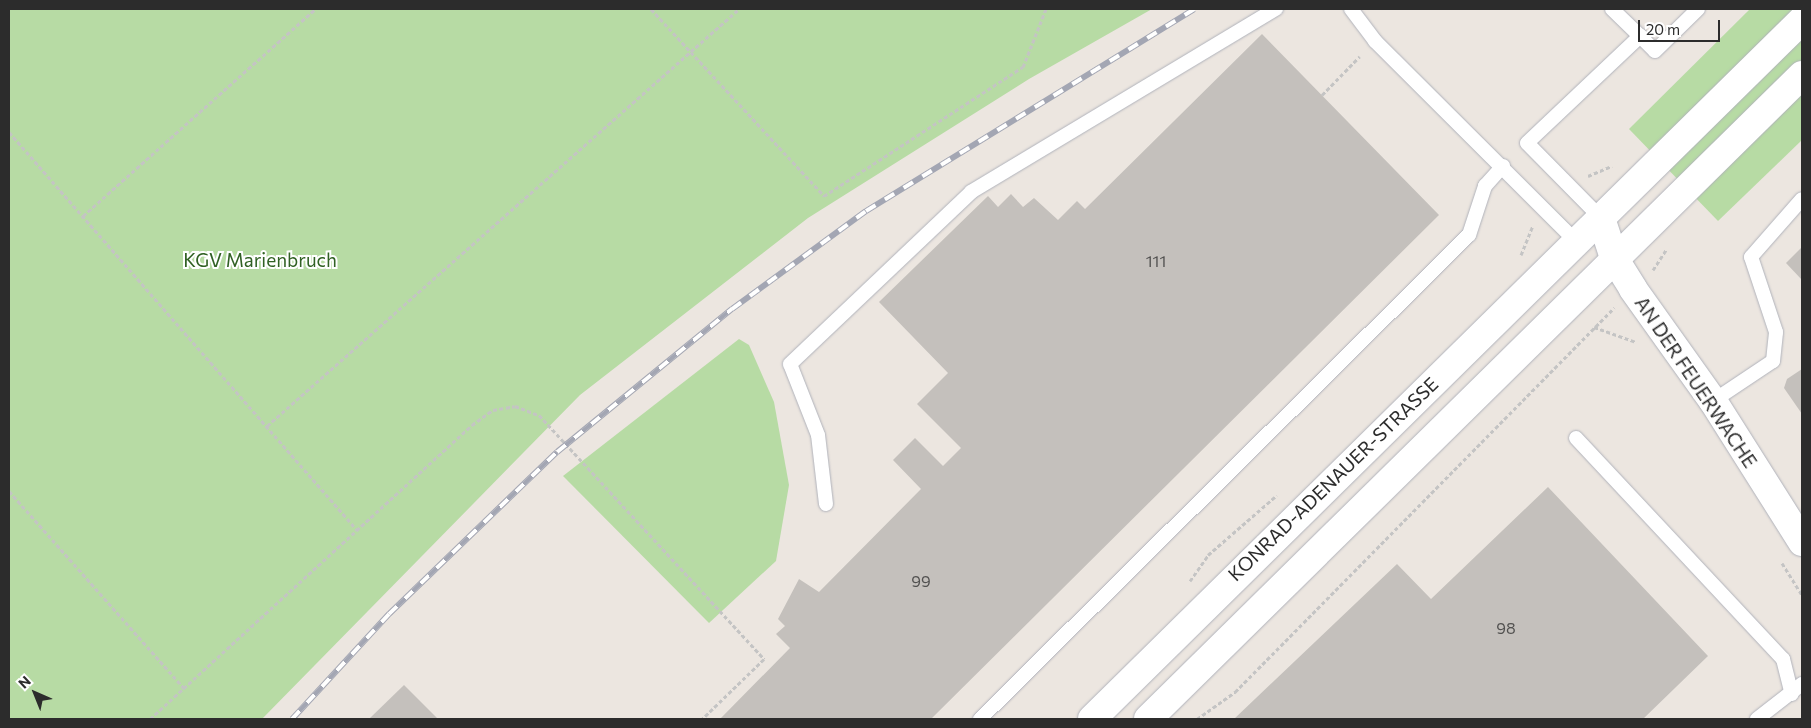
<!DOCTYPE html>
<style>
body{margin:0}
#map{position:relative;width:1811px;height:728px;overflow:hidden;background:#ece6e0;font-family:Commissioner,sans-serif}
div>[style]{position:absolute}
.green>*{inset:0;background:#b7dba4}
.building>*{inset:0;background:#c4c0bc}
.path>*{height:3px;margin-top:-1.5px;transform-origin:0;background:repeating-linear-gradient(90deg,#c4c4c4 0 4px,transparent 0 6.5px)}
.roads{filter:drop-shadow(0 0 1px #b0b2ba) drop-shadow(0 0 1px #b0b2ba)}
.lane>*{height:14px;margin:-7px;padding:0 7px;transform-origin:7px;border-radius:7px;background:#fff}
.street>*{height:28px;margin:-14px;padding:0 14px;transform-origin:14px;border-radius:14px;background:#fff}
.secondary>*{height:28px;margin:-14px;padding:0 14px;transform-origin:14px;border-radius:14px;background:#fff}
.rail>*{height:5.5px;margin-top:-2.75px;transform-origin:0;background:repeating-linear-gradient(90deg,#fff 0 11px,#a3a6b3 0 22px);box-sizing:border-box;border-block:1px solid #a3a6b3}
span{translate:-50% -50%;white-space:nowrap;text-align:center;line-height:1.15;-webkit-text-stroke:4px #fff;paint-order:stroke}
.number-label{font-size:16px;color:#525150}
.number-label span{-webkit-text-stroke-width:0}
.park-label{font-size:19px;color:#316124}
.street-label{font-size:19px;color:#2c2c2c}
.frame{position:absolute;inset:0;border:10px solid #2c2c2c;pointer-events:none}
.north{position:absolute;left:10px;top:668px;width:50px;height:50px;-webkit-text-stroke:4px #fff;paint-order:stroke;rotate:316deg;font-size:14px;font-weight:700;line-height:20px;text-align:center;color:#2c2c2c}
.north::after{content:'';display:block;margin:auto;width:18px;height:22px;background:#2c2c2c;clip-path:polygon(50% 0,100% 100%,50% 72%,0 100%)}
.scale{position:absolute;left:1638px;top:20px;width:82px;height:22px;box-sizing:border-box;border:2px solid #2c2c2c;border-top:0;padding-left:6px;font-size:15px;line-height:18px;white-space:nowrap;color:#2c2c2c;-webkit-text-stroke:4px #fff;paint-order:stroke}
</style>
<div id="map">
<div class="green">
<i style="clip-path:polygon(9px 9px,1152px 9px,1029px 79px,808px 218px,580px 395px,262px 719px,9px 719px)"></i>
<i style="clip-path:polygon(1750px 9px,1802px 9px,1802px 140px,1718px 221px,1629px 129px)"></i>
<i style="clip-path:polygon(739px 339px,749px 345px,774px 402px,789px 485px,776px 561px,709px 623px,563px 476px)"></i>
</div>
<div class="building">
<i style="clip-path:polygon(1262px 34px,1439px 215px,931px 719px,720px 719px,790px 648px,776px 634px,785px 626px,778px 619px,799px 579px,819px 592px,921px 489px,893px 460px,915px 438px,943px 466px,961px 448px,917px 404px,948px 373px,879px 302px,988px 196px,998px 207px,1011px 194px,1023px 207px,1034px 198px,1058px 220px,1077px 201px,1085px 209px)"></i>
<i style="clip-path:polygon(1802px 247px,1802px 280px,1786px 263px)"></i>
<i style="clip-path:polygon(1802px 369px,1802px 414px,1784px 388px,1787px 379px)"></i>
<i style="clip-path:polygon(1548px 487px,1708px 656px,1643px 719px,1234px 719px,1397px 564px,1431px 599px)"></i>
<i style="clip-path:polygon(404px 685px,438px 719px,369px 719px)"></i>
</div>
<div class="path">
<i style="left:651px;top:9px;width:255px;rotate:47.2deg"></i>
<i style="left:824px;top:196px;width:237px;rotate:-33deg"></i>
<i style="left:1023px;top:67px;width:62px;rotate:-68.4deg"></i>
<i style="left:1322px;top:95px;width:54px;rotate:-45.7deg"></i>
<i style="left:9px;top:132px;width:529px;rotate:48.83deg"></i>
<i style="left:1588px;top:176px;width:26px;rotate:-23deg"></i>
<i style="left:83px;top:216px;width:311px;rotate:-41.7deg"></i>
<i style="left:1521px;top:255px;width:31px;rotate:-68deg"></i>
<i style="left:1653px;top:270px;width:24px;rotate:-57deg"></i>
<i style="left:1594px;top:327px;width:45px;rotate:19.7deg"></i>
<i style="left:267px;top:426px;width:630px;rotate:-41.46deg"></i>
<i style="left:9px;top:491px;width:264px;rotate:48.4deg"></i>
<i style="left:1782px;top:563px;width:38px;rotate:58deg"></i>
<i style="left:1190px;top:581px;width:32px;rotate:-55deg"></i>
<i style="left:1208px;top:555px;width:91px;rotate:-41deg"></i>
<i style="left:150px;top:719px;width:436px;rotate:-42.4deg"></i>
<i style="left:472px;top:425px;width:26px;rotate:-36deg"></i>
<i style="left:493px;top:410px;width:22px;rotate:-10deg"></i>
<i style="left:515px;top:406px;width:26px;rotate:21deg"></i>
<i style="left:539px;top:415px;width:332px;rotate:47.3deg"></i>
<i style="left:764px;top:659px;width:86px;rotate:135.9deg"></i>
<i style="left:1197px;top:719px;width:47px;rotate:-35.4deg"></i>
<i style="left:1235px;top:692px;width:540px;rotate:-45.38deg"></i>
</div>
<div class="roads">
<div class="lane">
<i style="left:1351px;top:9px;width:40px;rotate:53deg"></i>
<i style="left:1375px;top:41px;width:284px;rotate:44.9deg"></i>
<i style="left:1612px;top:9px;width:39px;rotate:44deg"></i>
<i style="left:1601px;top:218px;width:105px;rotate:-134.6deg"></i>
<i style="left:1527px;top:143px;width:156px;rotate:-43.4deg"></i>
<i style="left:1640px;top:36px;width:21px;rotate:45deg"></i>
<i style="left:1655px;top:51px;width:60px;rotate:-44.3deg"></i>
<i style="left:1713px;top:401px;width:72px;rotate:-33.7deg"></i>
<i style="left:1773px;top:361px;width:29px;rotate:-84deg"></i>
<i style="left:1776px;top:332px;width:79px;rotate:-108.4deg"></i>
<i style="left:1751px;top:257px;width:77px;rotate:-48.7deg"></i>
<i style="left:1576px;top:438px;width:303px;rotate:46.9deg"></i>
<i style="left:1783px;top:659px;width:36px;rotate:76deg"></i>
<i style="left:826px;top:504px;width:69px;rotate:-96.6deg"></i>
<i style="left:818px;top:435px;width:76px;rotate:-111.5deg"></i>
<i style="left:790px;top:364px;width:250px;rotate:-43.5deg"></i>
<i style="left:971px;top:192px;width:356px;rotate:-31deg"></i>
<i style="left:980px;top:719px;width:688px;rotate:-44.71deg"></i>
<i style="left:1469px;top:235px;width:52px;rotate:-71.9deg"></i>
<i style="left:1485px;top:186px;width:27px;rotate:-48deg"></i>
<i style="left:1757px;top:719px;width:57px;rotate:-37.9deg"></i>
</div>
<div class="street">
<i style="left:1601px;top:218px;width:42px;rotate:72deg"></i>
<i style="left:1614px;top:258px;width:36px;rotate:58deg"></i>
<i style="left:1633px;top:289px;width:138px;rotate:54.5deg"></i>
<i style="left:1713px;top:401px;width:167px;rotate:57.7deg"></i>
</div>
<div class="secondary">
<i style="left:1092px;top:719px;width:996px;rotate:-44.55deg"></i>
<i style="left:1148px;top:719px;width:918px;rotate:-44.56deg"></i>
</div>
</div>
<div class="rail">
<i style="left:292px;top:719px;width:143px;rotate:-47.3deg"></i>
<i style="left:389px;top:614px;width:233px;rotate:-44deg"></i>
<i style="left:557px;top:452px;width:226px;rotate:-39.3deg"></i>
<i style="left:732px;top:309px;width:166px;rotate:-36.2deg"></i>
<i style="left:866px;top:211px;width:385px;rotate:-31.6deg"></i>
</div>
<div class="number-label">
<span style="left:1156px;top:261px">111</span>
<span style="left:921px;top:581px">99</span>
<span style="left:1506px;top:628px">98</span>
</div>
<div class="park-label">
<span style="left:260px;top:260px">KGV Marienbruch</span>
</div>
<div class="street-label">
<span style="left:1696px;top:382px;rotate:56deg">AN DER FEUERWACHE</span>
<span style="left:1333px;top:479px;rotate:-44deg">KONRAD-ADENAUER-STRASSE</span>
</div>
<div class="frame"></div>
<div class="north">N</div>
<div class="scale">20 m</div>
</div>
